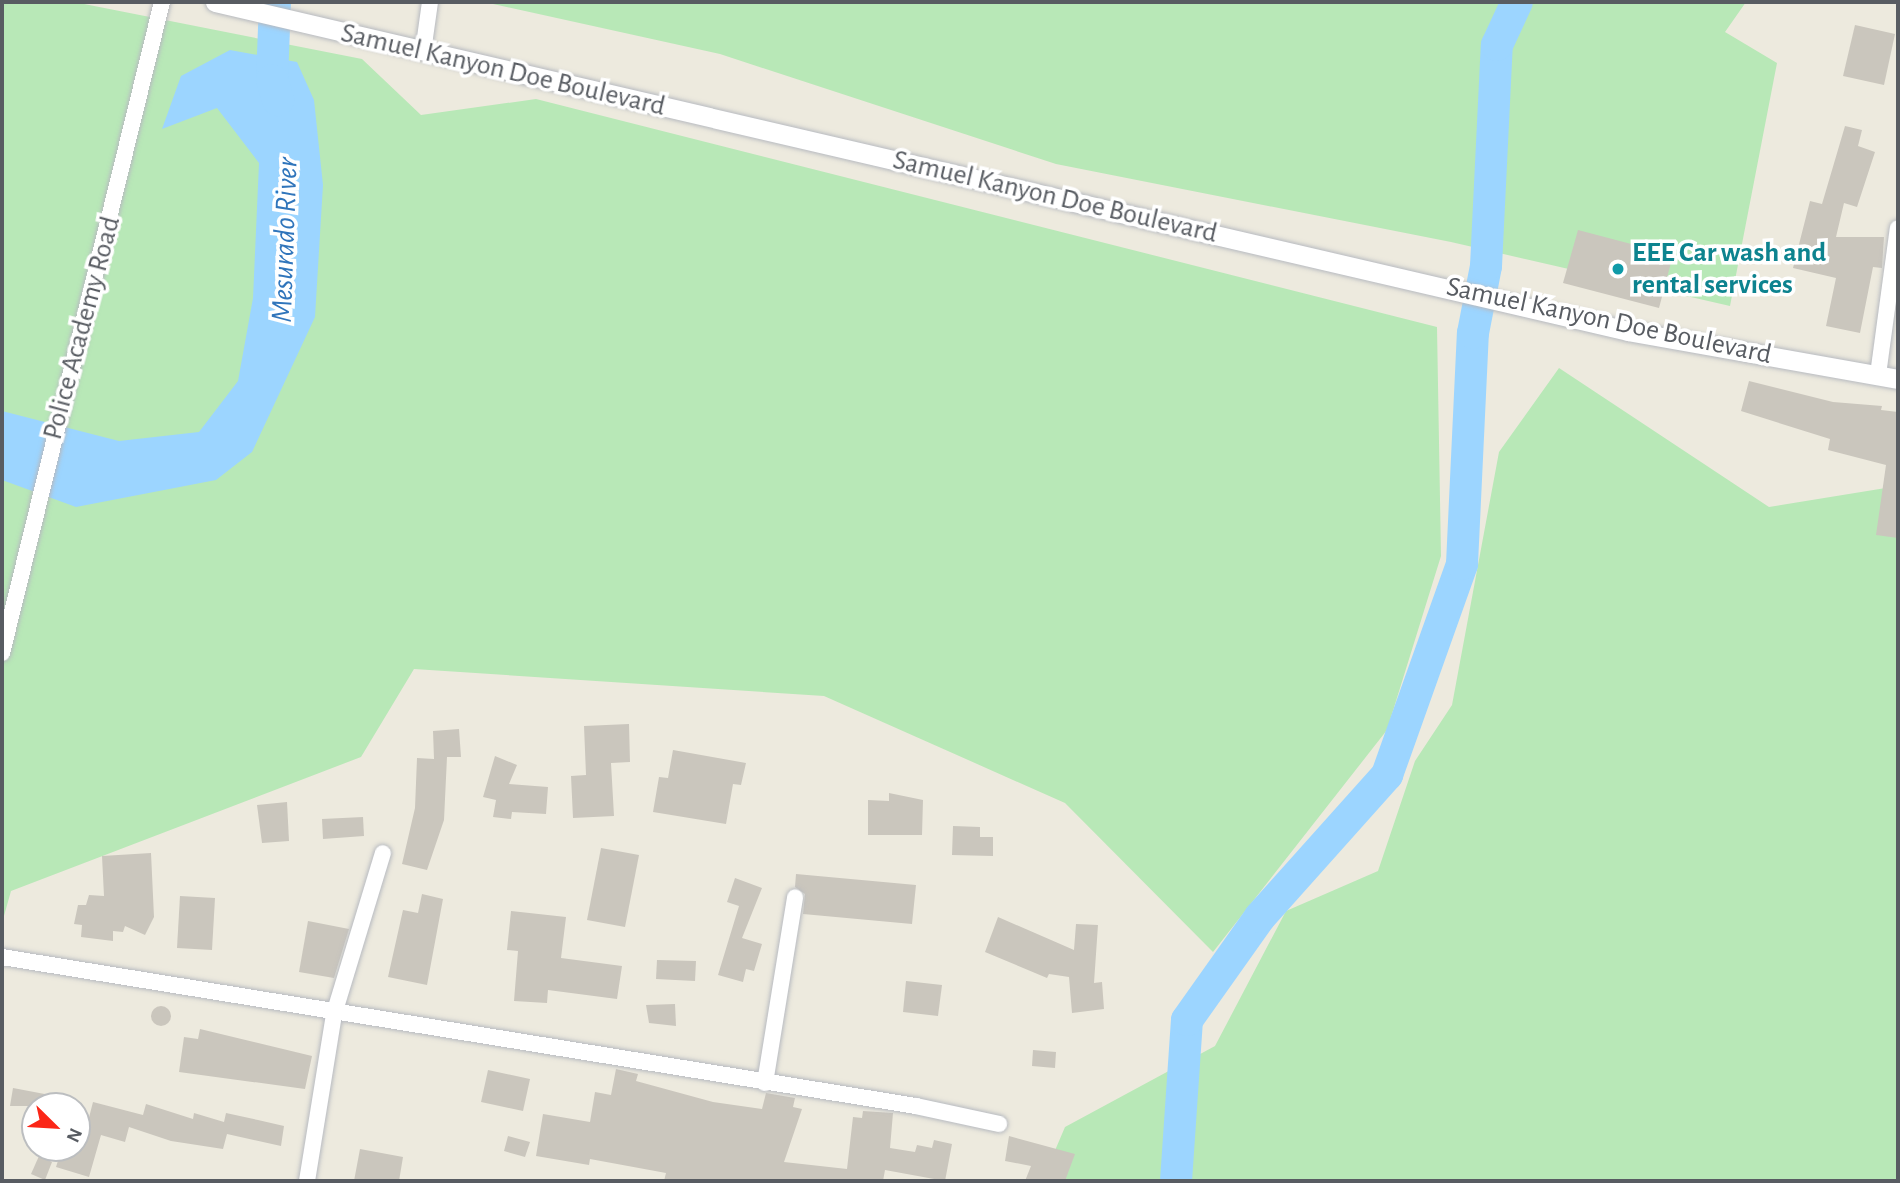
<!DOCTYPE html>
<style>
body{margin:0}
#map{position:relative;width:1900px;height:1183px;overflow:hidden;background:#edeade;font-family:"Alegreya Sans",sans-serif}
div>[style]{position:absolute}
.green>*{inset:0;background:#b8e8b7}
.water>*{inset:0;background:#9cd5ff}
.river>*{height:32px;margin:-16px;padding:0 16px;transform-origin:16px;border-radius:16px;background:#9cd5ff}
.building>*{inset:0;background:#cac6bd}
.round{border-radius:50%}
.roads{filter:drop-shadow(0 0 2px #b7bac0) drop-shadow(0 0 2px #b7bac0)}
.minor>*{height:16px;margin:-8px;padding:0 8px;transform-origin:8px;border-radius:8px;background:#fff}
.tertiary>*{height:19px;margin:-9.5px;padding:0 9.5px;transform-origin:9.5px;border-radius:9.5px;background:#fff}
.dots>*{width:19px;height:19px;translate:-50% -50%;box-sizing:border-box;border:4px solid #fff;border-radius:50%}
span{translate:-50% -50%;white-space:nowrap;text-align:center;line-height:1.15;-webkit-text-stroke:7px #fff;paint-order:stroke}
.street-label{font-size:28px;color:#585c62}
.culture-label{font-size:28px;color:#0d838f;font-weight:700}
.left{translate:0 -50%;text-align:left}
.water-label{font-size:30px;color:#3075bb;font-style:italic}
.frame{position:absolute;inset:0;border:4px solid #585c62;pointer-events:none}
.north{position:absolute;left:21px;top:1092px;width:70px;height:70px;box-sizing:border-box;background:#fff;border:2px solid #bcbec0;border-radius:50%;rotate:114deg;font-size:19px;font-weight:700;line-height:28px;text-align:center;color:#585c62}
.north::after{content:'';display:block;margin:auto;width:24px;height:32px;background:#fb2617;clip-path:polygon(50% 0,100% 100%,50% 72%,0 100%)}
</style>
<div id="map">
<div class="green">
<i style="clip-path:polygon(2px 2px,74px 2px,362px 59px,421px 115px,536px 99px,1437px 327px,1441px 556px,1387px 730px,1213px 952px,1065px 803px,824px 696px,414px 669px,361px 757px,11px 891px,2px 923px)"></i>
<i style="clip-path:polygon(484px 2px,1746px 2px,1725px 32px,1777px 63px,1730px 306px,1451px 242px,1056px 164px,720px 54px)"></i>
<i style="clip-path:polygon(1559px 368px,1769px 507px,1898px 486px,1898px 1181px,1042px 1181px,1065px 1127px,1215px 1046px,1286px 911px,1378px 871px,1415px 761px,1452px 705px,1499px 452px)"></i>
</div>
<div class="water">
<i style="clip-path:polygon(230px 50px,297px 62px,314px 100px,323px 185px,315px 317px,252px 452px,216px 480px,76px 507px,2px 480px,2px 411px,119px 441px,199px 432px,238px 381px,253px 298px,259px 163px,217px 108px,162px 129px,181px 76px)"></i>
</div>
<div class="river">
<i style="left:275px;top:2px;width:78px;rotate:92.2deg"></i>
<i style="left:272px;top:80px;width:21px;rotate:73deg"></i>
<i style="left:1176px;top:1181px;width:161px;rotate:-86.1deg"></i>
<i style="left:1187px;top:1020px;width:126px;rotate:-54.7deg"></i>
<i style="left:1260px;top:917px;width:191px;rotate:-48.2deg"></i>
<i style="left:1387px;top:775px;width:224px;rotate:-70.4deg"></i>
<i style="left:1462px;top:564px;width:231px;rotate:-87.3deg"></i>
<i style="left:1473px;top:333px;width:68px;rotate:-79deg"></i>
<i style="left:1486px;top:266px;width:221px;rotate:-87.2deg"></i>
<i style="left:1497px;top:45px;width:47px;rotate:-65.1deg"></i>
</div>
<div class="building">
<i style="clip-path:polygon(1855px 25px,1895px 34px,1884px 85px,1843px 76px)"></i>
<i style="clip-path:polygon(1845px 126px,1862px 130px,1858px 146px,1875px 152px,1857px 207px,1844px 203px,1836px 237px,1884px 237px,1882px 268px,1873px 267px,1860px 333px,1826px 326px,1836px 278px,1793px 268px,1810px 201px,1822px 204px)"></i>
<i style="clip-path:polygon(1578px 230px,1673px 255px,1659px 308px,1563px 283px)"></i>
<i style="clip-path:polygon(1749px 381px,1833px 402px,1882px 406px,1881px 410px,1898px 412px,1898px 538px,1876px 535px,1886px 465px,1828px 450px,1830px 439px,1741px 411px)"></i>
<i style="clip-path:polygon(629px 724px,630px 762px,611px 763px,614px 816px,573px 818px,571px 776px,586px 775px,584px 726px)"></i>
<i style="clip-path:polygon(459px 729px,461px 757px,447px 757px,444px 820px,427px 870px,402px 864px,415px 808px,417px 758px,434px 759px,433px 731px)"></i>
<i style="clip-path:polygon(673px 750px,746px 763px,741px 785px,733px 784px,726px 824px,653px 812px,659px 777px,668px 778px)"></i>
<i style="clip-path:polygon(495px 756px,517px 765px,509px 784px,548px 787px,546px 814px,512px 812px,511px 819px,493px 817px,496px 800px,483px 797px)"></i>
<i style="clip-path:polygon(889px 793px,923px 800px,922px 835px,868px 835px,868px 800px,889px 801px)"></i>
<i style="clip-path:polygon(287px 802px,289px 841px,262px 843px,257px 805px)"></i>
<i style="clip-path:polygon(363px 817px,364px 836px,323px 839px,322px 819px)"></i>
<i style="clip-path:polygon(953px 826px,980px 827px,980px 837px,993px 837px,993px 856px,952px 855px)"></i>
<i style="clip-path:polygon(601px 848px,639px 855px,625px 927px,587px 920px)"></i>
<i style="clip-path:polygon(151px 853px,154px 917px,145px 935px,125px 926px,123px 932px,113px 931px,113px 941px,81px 937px,82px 925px,74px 924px,78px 905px,86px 905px,89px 895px,104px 896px,102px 856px)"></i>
<i style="clip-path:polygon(796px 874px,916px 885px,912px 924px,803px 914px,805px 894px,795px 887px)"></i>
<i style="clip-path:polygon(735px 878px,762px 888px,742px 938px,762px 944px,754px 971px,746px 969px,743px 982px,718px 975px,739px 906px,727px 902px)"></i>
<i style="clip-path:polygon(422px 894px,443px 899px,427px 985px,388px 977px,403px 910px,418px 913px)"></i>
<i style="clip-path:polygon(180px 896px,215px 898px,212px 950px,177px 948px)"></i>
<i style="clip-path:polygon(511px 911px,566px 917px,561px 958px,622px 966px,617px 999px,548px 990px,547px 1003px,514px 1001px,518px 951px,507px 950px)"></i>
<i style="clip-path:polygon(998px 917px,1074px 950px,1076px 924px,1098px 925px,1094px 983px,1102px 982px,1104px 1009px,1072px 1013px,1069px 977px,1049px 974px,1047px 978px,985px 952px)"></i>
<i style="clip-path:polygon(308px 921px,349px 929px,334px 978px,299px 972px)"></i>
<i style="clip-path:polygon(657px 960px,696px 961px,695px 981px,656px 979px)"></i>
<i style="clip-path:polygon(906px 981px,942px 985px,938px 1016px,903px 1012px)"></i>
<i style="clip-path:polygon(675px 1004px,676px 1026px,649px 1023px,646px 1005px)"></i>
<i class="round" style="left:151px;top:1006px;width:20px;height:20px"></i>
<i style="clip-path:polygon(200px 1029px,312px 1056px,305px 1089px,179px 1072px,184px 1037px,198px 1039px)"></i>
<i style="clip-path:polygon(1033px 1050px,1056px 1052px,1055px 1068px,1032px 1066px)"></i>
<i style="clip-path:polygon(616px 1069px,638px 1074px,636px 1081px,713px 1102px,762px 1109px,766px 1093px,795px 1098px,793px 1107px,802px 1109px,784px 1162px,847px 1169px,853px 1117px,862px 1118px,863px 1111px,893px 1113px,890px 1148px,915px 1152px,917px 1145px,932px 1148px,934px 1140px,952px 1144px,945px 1181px,885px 1170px,883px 1181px,664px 1181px,666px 1173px,590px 1159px,589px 1165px,536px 1156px,543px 1114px,590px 1122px,595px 1092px,611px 1095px)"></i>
<i style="clip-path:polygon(488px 1070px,530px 1079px,523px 1111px,481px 1102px)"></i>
<i style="clip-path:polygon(13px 1088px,71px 1099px,71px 1106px,10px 1106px)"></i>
<i style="clip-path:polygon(93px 1102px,143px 1115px,146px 1104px,193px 1119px,194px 1113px,224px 1122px,226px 1113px,258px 1120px,284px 1126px,281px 1146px,227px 1134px,223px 1149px,171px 1141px,129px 1127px,125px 1142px,101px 1135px,89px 1177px,56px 1167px,62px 1148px,77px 1148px,77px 1135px,84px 1137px)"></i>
<i style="clip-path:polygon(508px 1136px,530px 1142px,525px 1157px,504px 1151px)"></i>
<i style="clip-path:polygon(1009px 1136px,1075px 1154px,1065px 1181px,1025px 1181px,1031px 1166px,1005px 1161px)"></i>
<i style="clip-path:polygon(360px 1149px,403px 1157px,399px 1181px,354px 1181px)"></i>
<i style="clip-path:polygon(39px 1156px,52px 1162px,45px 1180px,31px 1174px)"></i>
</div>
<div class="roads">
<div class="minor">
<i style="left:423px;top:52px;width:50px;rotate:-82deg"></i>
<i style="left:1878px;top:375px;width:148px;rotate:-82.3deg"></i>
<i style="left:2px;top:653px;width:670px;rotate:-76.19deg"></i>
<i style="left:2px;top:957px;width:926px;rotate:9.26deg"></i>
<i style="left:916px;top:1106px;width:85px;rotate:12.2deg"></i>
<i style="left:765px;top:1083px;width:188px;rotate:-80.8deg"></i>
<i style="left:307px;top:1181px;width:169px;rotate:-80.8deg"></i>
<i style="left:334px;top:1014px;width:168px;rotate:-73.1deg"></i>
</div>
<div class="tertiary">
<i style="left:215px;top:2px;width:1451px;rotate:13.11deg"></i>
<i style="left:1628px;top:331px;width:274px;rotate:10.1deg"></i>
</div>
</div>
<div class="dots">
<i style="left:1618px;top:269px;background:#0f9aa8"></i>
</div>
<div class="street-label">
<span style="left:503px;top:70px;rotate:13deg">Samuel Kanyon Doe Boulevard</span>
<span style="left:1055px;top:197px;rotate:13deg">Samuel Kanyon Doe Boulevard</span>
<span style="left:1609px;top:321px;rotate:12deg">Samuel Kanyon Doe Boulevard</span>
<span style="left:82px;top:328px;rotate:-75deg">Police Academy Road</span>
</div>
<div class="culture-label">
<span class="left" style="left:1632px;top:269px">EEE Car wash and<br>rental services</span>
</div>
<div class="water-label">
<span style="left:285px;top:240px;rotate:-88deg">Mesurado River</span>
</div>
<div class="frame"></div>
<div class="north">N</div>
</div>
